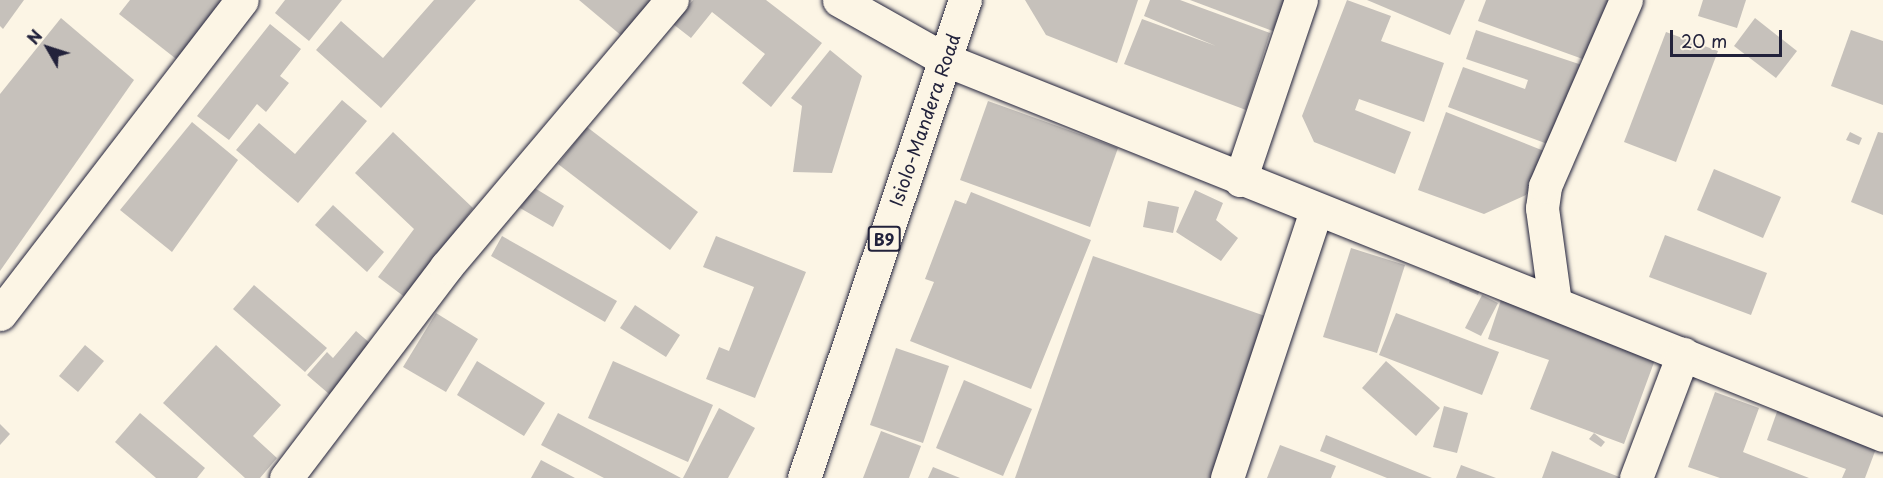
<!DOCTYPE html>
<style>
body{margin:0}
#map{position:relative;width:1883px;height:478px;overflow:hidden;background:#fcf5e5;font-family:"Playpen Sans",sans-serif}
div>[style]{position:absolute}
.building>*{inset:0;background:#c6c1bb}
.roads{filter:drop-shadow(0 0 2px #22223b) drop-shadow(0 0 2px #22223b)}
.minor>*{height:33px;margin:-16.5px;padding:0 16.5px;transform-origin:16.5px;border-radius:16.5px;background:#fcf5e5}
.trunk>*{height:33px;margin:-16.5px;padding:0 16.5px;transform-origin:16.5px;border-radius:16.5px;background:#fcf5e5}
span{translate:-50% -50%;white-space:nowrap;text-align:center;line-height:1.15;-webkit-text-stroke:5px #fcf5e5;paint-order:stroke}
.shield-label span{padding:2px 4px;background:#fcf5e5;border:2px solid;border-radius:4px;-webkit-text-stroke-width:0}
.shield-label{font-size:16px;color:#22223b;font-weight:700}
.street-label{font-size:18px;color:#22223b}
.north{position:absolute;left:18px;top:18px;width:60px;height:60px;-webkit-text-stroke:4px #fcf5e5;paint-order:stroke;rotate:309deg;font-size:16px;font-weight:700;line-height:24px;text-align:center;color:#22223b}
.north::after{content:'';display:block;margin:auto;width:21px;height:27px;background:#22223b;clip-path:polygon(50% 0,100% 100%,50% 72%,0 100%)}
.scale{position:absolute;left:1670px;top:30px;width:112px;height:27px;box-sizing:border-box;border:3px solid #22223b;border-top:0;padding-left:8px;font-size:18px;line-height:21px;white-space:nowrap;color:#22223b;-webkit-text-stroke:4px #fcf5e5;paint-order:stroke}
</style>
<div id="map">
<div class="building">
<i style="clip-path:polygon(0 0,24px 0,3px 29px,0 26px)"></i>
<i style="clip-path:polygon(130px 0,228px 0,180px 62px,119px 14px)"></i>
<i style="clip-path:polygon(285px 0,342px 0,309px 41px,275px 13px)"></i>
<i style="clip-path:polygon(434px 0,476px 0,381px 108px,316px 50px,341px 21px,383px 58px)"></i>
<i style="clip-path:polygon(579px 0,654px 0,623px 37px)"></i>
<i style="clip-path:polygon(693px 0,766px 0,822px 43px,771px 107px,742px 83px,765px 54px,712px 12px,691px 38px,673px 24px)"></i>
<i style="clip-path:polygon(1025px 0,1138px 0,1117px 63px,1046px 35px)"></i>
<i style="clip-path:polygon(1150px 0,1180px 0,1270px 33px,1246px 110px,1124px 64px,1142px 19px,1216px 46px,1144px 16px)"></i>
<i style="clip-path:polygon(1190px 0,1284px 0,1285px 1px,1273px 31px)"></i>
<i style="clip-path:polygon(1347px 0,1391px 16px,1381px 41px,1444px 63px,1424px 122px,1359px 99px,1355px 110px,1411px 132px,1395px 174px,1314px 142px,1302px 116px)"></i>
<i style="clip-path:polygon(1367px 0,1465px 0,1450px 35px)"></i>
<i style="clip-path:polygon(1486px 0,1614px 0,1591px 62px,1478px 21px)"></i>
<i style="clip-path:polygon(1703px 0,1746px 0,1737px 28px,1698px 16px)"></i>
<i style="clip-path:polygon(61px 18px,134px 80px,0 271px,0 94px)"></i>
<i style="clip-path:polygon(1755px 18px,1797px 51px,1776px 78px,1734px 46px)"></i>
<i style="clip-path:polygon(270px 24px,301px 49px,280px 76px,289px 83px,266px 112px,257px 104px,229px 140px,197px 116px)"></i>
<i style="clip-path:polygon(1476px 30px,1588px 67px,1553px 146px,1448px 107px,1463px 67px,1525px 89px,1528px 80px,1466px 59px)"></i>
<i style="clip-path:polygon(1851px 30px,1883px 41px,1883px 105px,1831px 86px)"></i>
<i style="clip-path:polygon(1666px 32px,1718px 51px,1676px 162px,1624px 142px)"></i>
<i style="clip-path:polygon(830px 50px,862px 76px,832px 173px,793px 172px,802px 106px,791px 98px)"></i>
<i style="clip-path:polygon(342px 100px,367px 121px,298px 203px,236px 150px,259px 123px,295px 154px)"></i>
<i style="clip-path:polygon(988px 101px,1118px 148px,1090px 227px,960px 180px)"></i>
<i style="clip-path:polygon(1446px 112px,1544px 151px,1526px 195px,1484px 214px,1418px 190px)"></i>
<i style="clip-path:polygon(192px 122px,238px 160px,172px 252px,120px 210px)"></i>
<i style="clip-path:polygon(587px 127px,698px 212px,670px 250px,558px 164px)"></i>
<i style="clip-path:polygon(393px 132px,473px 208px,406px 298px,378px 277px,414px 229px,355px 173px)"></i>
<i style="clip-path:polygon(1850px 132px,1862px 138px,1859px 145px,1846px 140px)"></i>
<i style="clip-path:polygon(1878px 132px,1883px 133px,1883px 215px,1851px 202px)"></i>
<i style="clip-path:polygon(1714px 169px,1781px 197px,1763px 238px,1697px 210px)"></i>
<i style="clip-path:polygon(533px 187px,564px 206px,553px 227px,520px 208px)"></i>
<i style="clip-path:polygon(1195px 190px,1223px 203px,1216px 220px,1238px 238px,1221px 261px,1176px 232px)"></i>
<i style="clip-path:polygon(971px 192px,1091px 240px,1031px 389px,910px 341px,934px 282px,925px 279px,955px 200px,966px 204px)"></i>
<i style="clip-path:polygon(1148px 201px,1179px 207px,1173px 233px,1143px 227px)"></i>
<i style="clip-path:polygon(333px 205px,384px 252px,367px 272px,315px 225px)"></i>
<i style="clip-path:polygon(1665px 235px,1767px 273px,1751px 315px,1649px 277px)"></i>
<i style="clip-path:polygon(502px 236px,617px 301px,605px 322px,491px 256px)"></i>
<i style="clip-path:polygon(716px 236px,806px 272px,755px 398px,706px 379px,719px 347px,729px 351px,754px 287px,703px 267px)"></i>
<i style="clip-path:polygon(1351px 248px,1405px 265px,1377px 353px,1323px 337px)"></i>
<i style="clip-path:polygon(1093px 256px,1268px 317px,1211px 478px,1015px 478px)"></i>
<i style="clip-path:polygon(1455px 269px,1483px 281px,1478px 295px,1449px 283px)"></i>
<i style="clip-path:polygon(254px 285px,327px 348px,305px 372px,233px 309px)"></i>
<i style="clip-path:polygon(1482px 295px,1498px 303px,1481px 336px,1465px 328px)"></i>
<i style="clip-path:polygon(1501px 300px,1656px 357px,1624px 444px,1530px 409px,1549px 360px,1488px 339px)"></i>
<i style="clip-path:polygon(635px 305px,680px 335px,666px 357px,620px 328px)"></i>
<i style="clip-path:polygon(436px 313px,478px 339px,446px 392px,403px 367px)"></i>
<i style="clip-path:polygon(1396px 313px,1499px 352px,1482px 395px,1379px 355px)"></i>
<i style="clip-path:polygon(356px 331px,379px 351px,336px 400px,307px 375px,327px 352px,333px 358px)"></i>
<i style="clip-path:polygon(85px 345px,104px 361px,78px 392px,59px 376px)"></i>
<i style="clip-path:polygon(216px 345px,281px 405px,253px 436px,277px 458px,260px 478px,245px 478px,163px 403px)"></i>
<i style="clip-path:polygon(896px 348px,949px 366px,923px 443px,870px 425px)"></i>
<i style="clip-path:polygon(477px 361px,545px 403px,524px 436px,457px 395px)"></i>
<i style="clip-path:polygon(613px 361px,713px 405px,688px 462px,588px 418px)"></i>
<i style="clip-path:polygon(1386px 361px,1440px 408px,1416px 436px,1362px 388px)"></i>
<i style="clip-path:polygon(964px 380px,1032px 409px,1003px 476px,936px 448px)"></i>
<i style="clip-path:polygon(1715px 392px,1759px 408px,1743px 452px,1809px 478px,1720px 478px,1688px 467px)"></i>
<i style="clip-path:polygon(1444px 406px,1468px 413px,1457px 453px,1433px 447px)"></i>
<i style="clip-path:polygon(719px 408px,755px 428px,728px 478px,683px 478px)"></i>
<i style="clip-path:polygon(1778px 409px,1877px 446px,1865px 478px,1842px 478px,1846px 469px,1767px 440px)"></i>
<i style="clip-path:polygon(140px 413px,205px 468px,197px 478px,156px 478px,115px 442px)"></i>
<i style="clip-path:polygon(558px 413px,681px 478px,604px 478px,541px 445px)"></i>
<i style="clip-path:polygon(0 424px,10px 434px,0 445px)"></i>
<i style="clip-path:polygon(881px 431px,921px 446px,909px 478px,863px 478px)"></i>
<i style="clip-path:polygon(1594px 433px,1605px 442px,1601px 447px,1589px 439px)"></i>
<i style="clip-path:polygon(1326px 435px,1432px 478px,1387px 478px,1320px 451px)"></i>
<i style="clip-path:polygon(1280px 445px,1336px 466px,1331px 478px,1267px 478px)"></i>
<i style="clip-path:polygon(1552px 451px,1622px 478px,1542px 478px)"></i>
<i style="clip-path:polygon(541px 460px,575px 478px,531px 478px)"></i>
<i style="clip-path:polygon(1461px 465px,1496px 478px,1456px 478px)"></i>
<i style="clip-path:polygon(933px 467px,960px 478px,928px 478px)"></i>
</div>
<div class="roads">
<div class="minor">
<i style="left:839px;top:0;width:123px;rotate:29.3deg"></i>
<i style="left:946px;top:60px;width:1009px;rotate:21.81deg"></i>
<i style="left:1240px;top:180px;width:190px;rotate:-71.3deg"></i>
<i style="left:1555px;top:303px;width:96px;rotate:-97.8deg"></i>
<i style="left:1542px;top:208px;width:22px;rotate:-82deg"></i>
<i style="left:1545px;top:186px;width:203px;rotate:-66.5deg"></i>
<i style="left:0;top:314px;width:396px;rotate:-52.4deg"></i>
<i style="left:286px;top:478px;width:265px;rotate:-52.8deg"></i>
<i style="left:446px;top:267px;width:350px;rotate:-49.8deg"></i>
<i style="left:1227px;top:478px;width:281px;rotate:-71.6deg"></i>
<i style="left:1636px;top:478px;width:133px;rotate:-69.2deg"></i>
</div>
<div class="trunk">
<i style="left:804px;top:478px;width:504px;rotate:-71.39deg"></i>
</div>
</div>
<div class="shield-label">
<span style="left:884px;top:239px">B9</span>
</div>
<div class="street-label">
<span style="left:925px;top:120px;rotate:-71deg">Isiolo-Mandera Road</span>
</div>
<div class="north">N</div>
<div class="scale">20 m</div>
</div>
